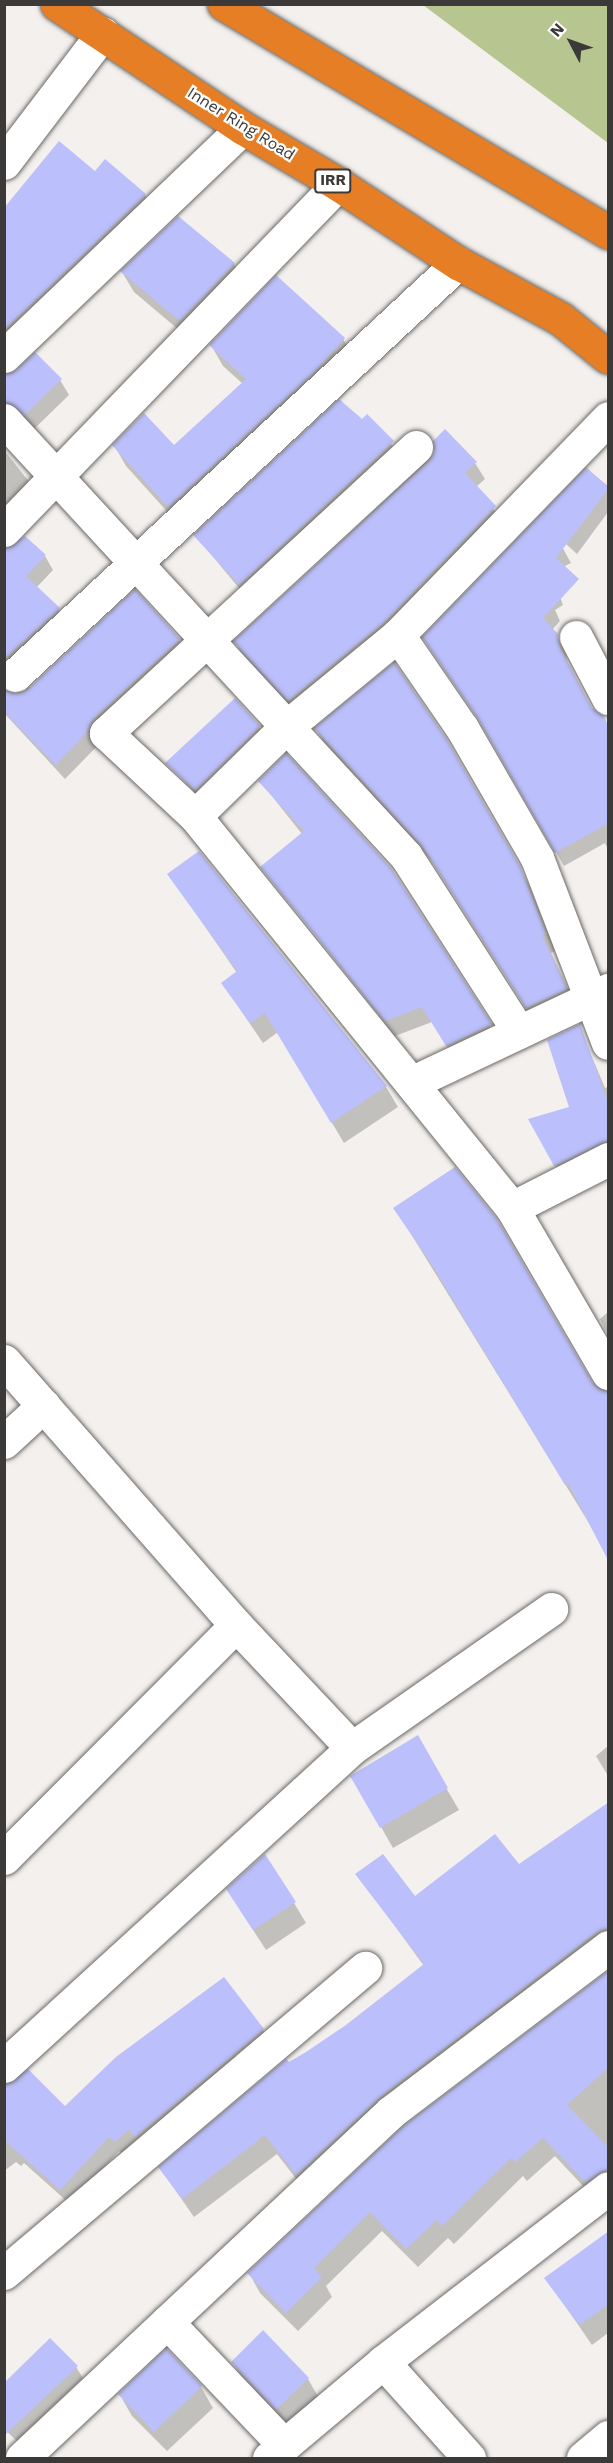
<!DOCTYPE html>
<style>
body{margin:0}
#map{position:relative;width:613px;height:2463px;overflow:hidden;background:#f3f0ed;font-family:"Work Sans",sans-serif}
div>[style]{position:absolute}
.green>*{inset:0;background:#b7c590}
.shadow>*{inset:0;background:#0003}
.building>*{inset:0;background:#bbbffb}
.roads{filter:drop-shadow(0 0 2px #6b6865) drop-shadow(0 0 2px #6b6865)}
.street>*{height:33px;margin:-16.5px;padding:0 16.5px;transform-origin:16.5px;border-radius:16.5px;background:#fff}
.highway>*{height:33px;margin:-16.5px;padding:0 16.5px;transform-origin:16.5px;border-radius:16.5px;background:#e67e25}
span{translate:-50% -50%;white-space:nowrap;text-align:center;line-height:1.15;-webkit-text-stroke:4.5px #fffefc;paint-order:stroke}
.shield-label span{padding:2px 4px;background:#fffefc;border:2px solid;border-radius:4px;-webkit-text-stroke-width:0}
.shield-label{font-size:15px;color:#3b3a39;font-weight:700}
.street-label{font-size:16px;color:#3b3a39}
.frame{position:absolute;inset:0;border:6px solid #3b3a39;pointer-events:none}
.north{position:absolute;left:541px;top:12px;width:60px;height:60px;-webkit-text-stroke:4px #fffefc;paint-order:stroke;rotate:311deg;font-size:16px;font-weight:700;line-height:24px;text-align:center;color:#3b3a39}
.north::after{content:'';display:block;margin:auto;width:21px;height:27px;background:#3b3a39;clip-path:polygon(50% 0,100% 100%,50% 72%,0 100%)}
</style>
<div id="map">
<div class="green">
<i style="clip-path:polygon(423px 5px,608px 5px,608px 143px)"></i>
</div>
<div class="shadow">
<i style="clip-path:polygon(105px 162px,145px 195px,153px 210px,4px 355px,4px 283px)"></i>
<i style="clip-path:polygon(178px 218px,234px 264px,246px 285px,192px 341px,134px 292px,122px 272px)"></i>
<i style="clip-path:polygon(343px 339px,355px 359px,181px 527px,126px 466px,114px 445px,174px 448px,243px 384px,223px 366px,211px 345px)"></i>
<i style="clip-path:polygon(4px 374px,60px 380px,69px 395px,34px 429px,4px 420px)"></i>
<i style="clip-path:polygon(367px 416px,402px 457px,248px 599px,195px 535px)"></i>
<i style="clip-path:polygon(4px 450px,34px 488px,4px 520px)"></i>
<i style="clip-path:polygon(436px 452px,475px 463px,485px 479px,476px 487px,504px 523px,298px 716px,244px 657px,235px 641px)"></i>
<i style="clip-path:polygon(587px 469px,608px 486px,608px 512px,577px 554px,555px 534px,571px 563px,551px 573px,563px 605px,555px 610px,560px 621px,552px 630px,565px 649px,567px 661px,592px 709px,608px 730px,608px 850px,605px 843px,564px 866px,488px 732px,424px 637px)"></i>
<i style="clip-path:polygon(4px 550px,45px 556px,53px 570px,36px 588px,58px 609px,67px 623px,10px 676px,5px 691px,8px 694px,179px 640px,187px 654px,65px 779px,4px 713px)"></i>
<i style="clip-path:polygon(259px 727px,266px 738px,202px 800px,167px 763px)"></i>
<i style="clip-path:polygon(316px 729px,445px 739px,529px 885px,555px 951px,551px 953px,576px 1006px,537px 1025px,434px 864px,326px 746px)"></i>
<i style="clip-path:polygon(260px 781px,390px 868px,499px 1040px,456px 1061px,432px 1022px,395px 1036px,262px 867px,302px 834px)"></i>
<i style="clip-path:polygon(199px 853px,386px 1087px,398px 1107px,344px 1143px,278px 1032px,263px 1043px,223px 984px,237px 973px,169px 874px)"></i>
<i style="clip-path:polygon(579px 1026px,605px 1088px,608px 1087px,608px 1160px,565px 1182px,555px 1165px,571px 1108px)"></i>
<i style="clip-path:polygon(395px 1208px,495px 1220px,597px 1390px,608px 1391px,608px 1554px)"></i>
<i style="clip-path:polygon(608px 1312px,608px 1335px,600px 1319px)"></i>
<i style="clip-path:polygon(417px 1738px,459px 1810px,393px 1848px,352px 1776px)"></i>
<i style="clip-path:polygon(608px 1746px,608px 1776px,596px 1756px)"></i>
<i style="clip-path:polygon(608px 1804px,608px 1954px,308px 2194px,277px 2154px,194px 2217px,160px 2168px,288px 2064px,347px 2027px,424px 1966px,357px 1874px,415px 1899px,518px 1866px)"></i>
<i style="clip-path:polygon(294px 1903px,306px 1923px,266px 1950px,240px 1910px)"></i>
<i style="clip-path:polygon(608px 1972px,608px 2194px,597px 2201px,555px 2156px,527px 2181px,523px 2176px,454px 2244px,448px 2238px,418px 2267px,382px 2231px,326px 2286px,332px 2297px,298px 2331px,260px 2293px,249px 2273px)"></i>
<i style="clip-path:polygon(263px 2030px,272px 2045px,125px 2157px,119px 2151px,70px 2204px,24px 2163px,21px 2166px,16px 2162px,4px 2171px,4px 2085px,65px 2108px)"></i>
<i style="clip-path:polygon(608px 2233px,608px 2333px,592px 2345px,546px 2278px)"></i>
<i style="clip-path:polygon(263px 2332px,308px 2379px,320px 2400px,289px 2430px,245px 2383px,233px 2362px)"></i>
<i style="clip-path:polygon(76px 2367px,83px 2378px,17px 2441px,4px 2429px)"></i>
<i style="clip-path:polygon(201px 2387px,213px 2408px,167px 2451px,132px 2416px,120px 2395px)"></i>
</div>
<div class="building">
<i style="clip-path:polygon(59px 141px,95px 171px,105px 159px,146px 194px,4px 330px,4px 208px)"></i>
<i style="clip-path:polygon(178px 216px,235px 263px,180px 321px,120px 271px)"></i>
<i style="clip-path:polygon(276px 275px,345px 338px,312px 374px,168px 507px,112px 445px,144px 413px,174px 445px,246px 379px,209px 345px)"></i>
<i style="clip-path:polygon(35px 352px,62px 379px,25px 415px,4px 402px,4px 374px,16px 370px)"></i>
<i style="clip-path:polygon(339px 399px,362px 419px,367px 414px,394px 441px,239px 585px,193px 535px)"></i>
<i style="clip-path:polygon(445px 429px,477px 462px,465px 473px,496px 506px,385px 621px,288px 701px,233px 641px,429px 461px,434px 452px,433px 441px)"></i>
<i style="clip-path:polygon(586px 467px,609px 488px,556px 558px,579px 579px,543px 618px,558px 634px,559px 646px,591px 707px,604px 716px,609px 728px,609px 823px,555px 853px,478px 719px,422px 637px)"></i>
<i style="clip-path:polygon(25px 536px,46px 555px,26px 576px,60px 608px,4px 659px,4px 548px)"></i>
<i style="clip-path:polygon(135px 589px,180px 639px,93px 719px,88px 731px,56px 765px,4px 712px,4px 690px,19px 693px,28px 689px)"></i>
<i style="clip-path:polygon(394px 662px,446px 738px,520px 866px,546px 934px,542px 935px,567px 989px,526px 1008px,422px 846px,314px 728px)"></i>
<i style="clip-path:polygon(235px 698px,260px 726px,195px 790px,165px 763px)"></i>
<i style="clip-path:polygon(286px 753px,391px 868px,492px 1024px,446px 1046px,422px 1007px,385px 1021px,260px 867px,304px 831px,258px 781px)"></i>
<i style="clip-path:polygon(199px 851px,387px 1086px,331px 1123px,265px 1013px,250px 1023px,221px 983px,237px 971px,167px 874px)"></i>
<i style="clip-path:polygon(580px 1024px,609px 1105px,609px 1140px,554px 1166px,528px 1119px,569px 1107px,547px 1040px)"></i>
<i style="clip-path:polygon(455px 1167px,497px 1219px,592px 1382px,609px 1392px,609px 1562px,568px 1483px,565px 1485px,430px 1262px,393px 1208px)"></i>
<i style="clip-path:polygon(418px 1735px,448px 1788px,380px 1828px,350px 1776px)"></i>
<i style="clip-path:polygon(609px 1802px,609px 1929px,597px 1932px,380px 2097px,296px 2175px,265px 2135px,182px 2199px,158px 2167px,286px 2059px,289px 2062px,306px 2052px,346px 2025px,424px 1964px,355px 1874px,383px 1854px,415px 1896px,495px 1834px,519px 1864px)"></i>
<i style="clip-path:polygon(265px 1854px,296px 1902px,253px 1930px,226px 1889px)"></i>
<i style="clip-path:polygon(609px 1970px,609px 2067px,567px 2105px,609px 2148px,609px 2170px,585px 2182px,543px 2138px,515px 2162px,511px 2158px,442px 2226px,436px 2220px,406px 2249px,370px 2212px,314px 2268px,322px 2277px,286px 2313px,247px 2273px,403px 2126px)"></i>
<i style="clip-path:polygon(224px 1977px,264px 2029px,135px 2137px,129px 2129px,115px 2142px,109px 2137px,60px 2190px,4px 2140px,4px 2084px,28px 2069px,65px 2106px,116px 2057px)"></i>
<i style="clip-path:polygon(609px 2231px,609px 2304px,579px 2325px,544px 2278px)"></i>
<i style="clip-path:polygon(263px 2330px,309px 2378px,276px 2410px,231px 2362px)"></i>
<i style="clip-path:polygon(50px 2338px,78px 2366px,4px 2436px,4px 2383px)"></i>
<i style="clip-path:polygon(166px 2348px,202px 2386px,154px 2432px,118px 2394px)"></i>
</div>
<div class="roads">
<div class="street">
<i style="left:4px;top:163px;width:163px;rotate:-52.7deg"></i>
<i style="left:4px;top:356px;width:330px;rotate:-43.7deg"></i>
<i style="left:4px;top:420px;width:593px;rotate:47.32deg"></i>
<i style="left:406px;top:856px;width:209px;rotate:57.3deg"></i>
<i style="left:416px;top:447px;width:422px;rotate:137.3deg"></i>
<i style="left:106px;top:733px;width:122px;rotate:43deg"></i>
<i style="left:195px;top:816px;width:504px;rotate:51.04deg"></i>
<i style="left:512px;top:1208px;width:191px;rotate:59.8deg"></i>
<i style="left:4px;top:530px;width:481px;rotate:-46deg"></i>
<i style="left:398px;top:635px;width:113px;rotate:55.5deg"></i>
<i style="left:462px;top:728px;width:150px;rotate:60deg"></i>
<i style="left:537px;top:858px;width:198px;rotate:69deg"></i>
<i style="left:576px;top:637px;width:69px;rotate:62.3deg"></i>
<i style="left:15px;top:675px;width:605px;rotate:-42.92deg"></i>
<i style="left:195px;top:816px;width:127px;rotate:-44.4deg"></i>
<i style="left:286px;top:727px;width:145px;rotate:-39.4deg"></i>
<i style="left:398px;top:635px;width:302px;rotate:-45.9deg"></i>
<i style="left:411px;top:1083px;width:218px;rotate:-25.3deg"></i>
<i style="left:512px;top:1208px;width:108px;rotate:-27deg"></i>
<i style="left:4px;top:1361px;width:351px;rotate:48.7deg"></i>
<i style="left:236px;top:1625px;width:169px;rotate:46.7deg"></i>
<i style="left:352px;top:1748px;width:243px;rotate:-34.9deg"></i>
<i style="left:4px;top:1442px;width:54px;rotate:-42.8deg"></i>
<i style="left:4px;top:1858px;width:329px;rotate:-45.1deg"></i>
<i style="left:4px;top:2066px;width:471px;rotate:-42.4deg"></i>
<i style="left:4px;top:2273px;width:473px;rotate:-40.2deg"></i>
<i style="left:167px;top:2322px;width:170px;rotate:46.4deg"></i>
<i style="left:383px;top:2362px;width:129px;rotate:48.1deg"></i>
<i style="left:22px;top:2458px;width:506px;rotate:-43.16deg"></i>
<i style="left:391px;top:2112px;width:273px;rotate:-37.2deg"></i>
<i style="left:269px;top:2458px;width:149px;rotate:-40.1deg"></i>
<i style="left:383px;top:2362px;width:284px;rotate:-37.7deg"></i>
<i style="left:583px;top:2458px;width:33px;rotate:-40deg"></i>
</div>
<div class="highway">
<i style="left:57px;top:4px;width:224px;rotate:33.7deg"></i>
<i style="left:243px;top:128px;width:110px;rotate:30.5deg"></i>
<i style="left:338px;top:184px;width:144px;rotate:33.4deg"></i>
<i style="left:458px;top:263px;width:117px;rotate:28.5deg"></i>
<i style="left:561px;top:319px;width:60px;rotate:39deg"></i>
<i style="left:224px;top:4px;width:447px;rotate:30.7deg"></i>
</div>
</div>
<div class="shield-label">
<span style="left:333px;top:181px">IRR</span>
</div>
<div class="street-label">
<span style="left:241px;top:124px;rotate:32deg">Inner Ring Road</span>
</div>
<div class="frame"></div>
<div class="north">N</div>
</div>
